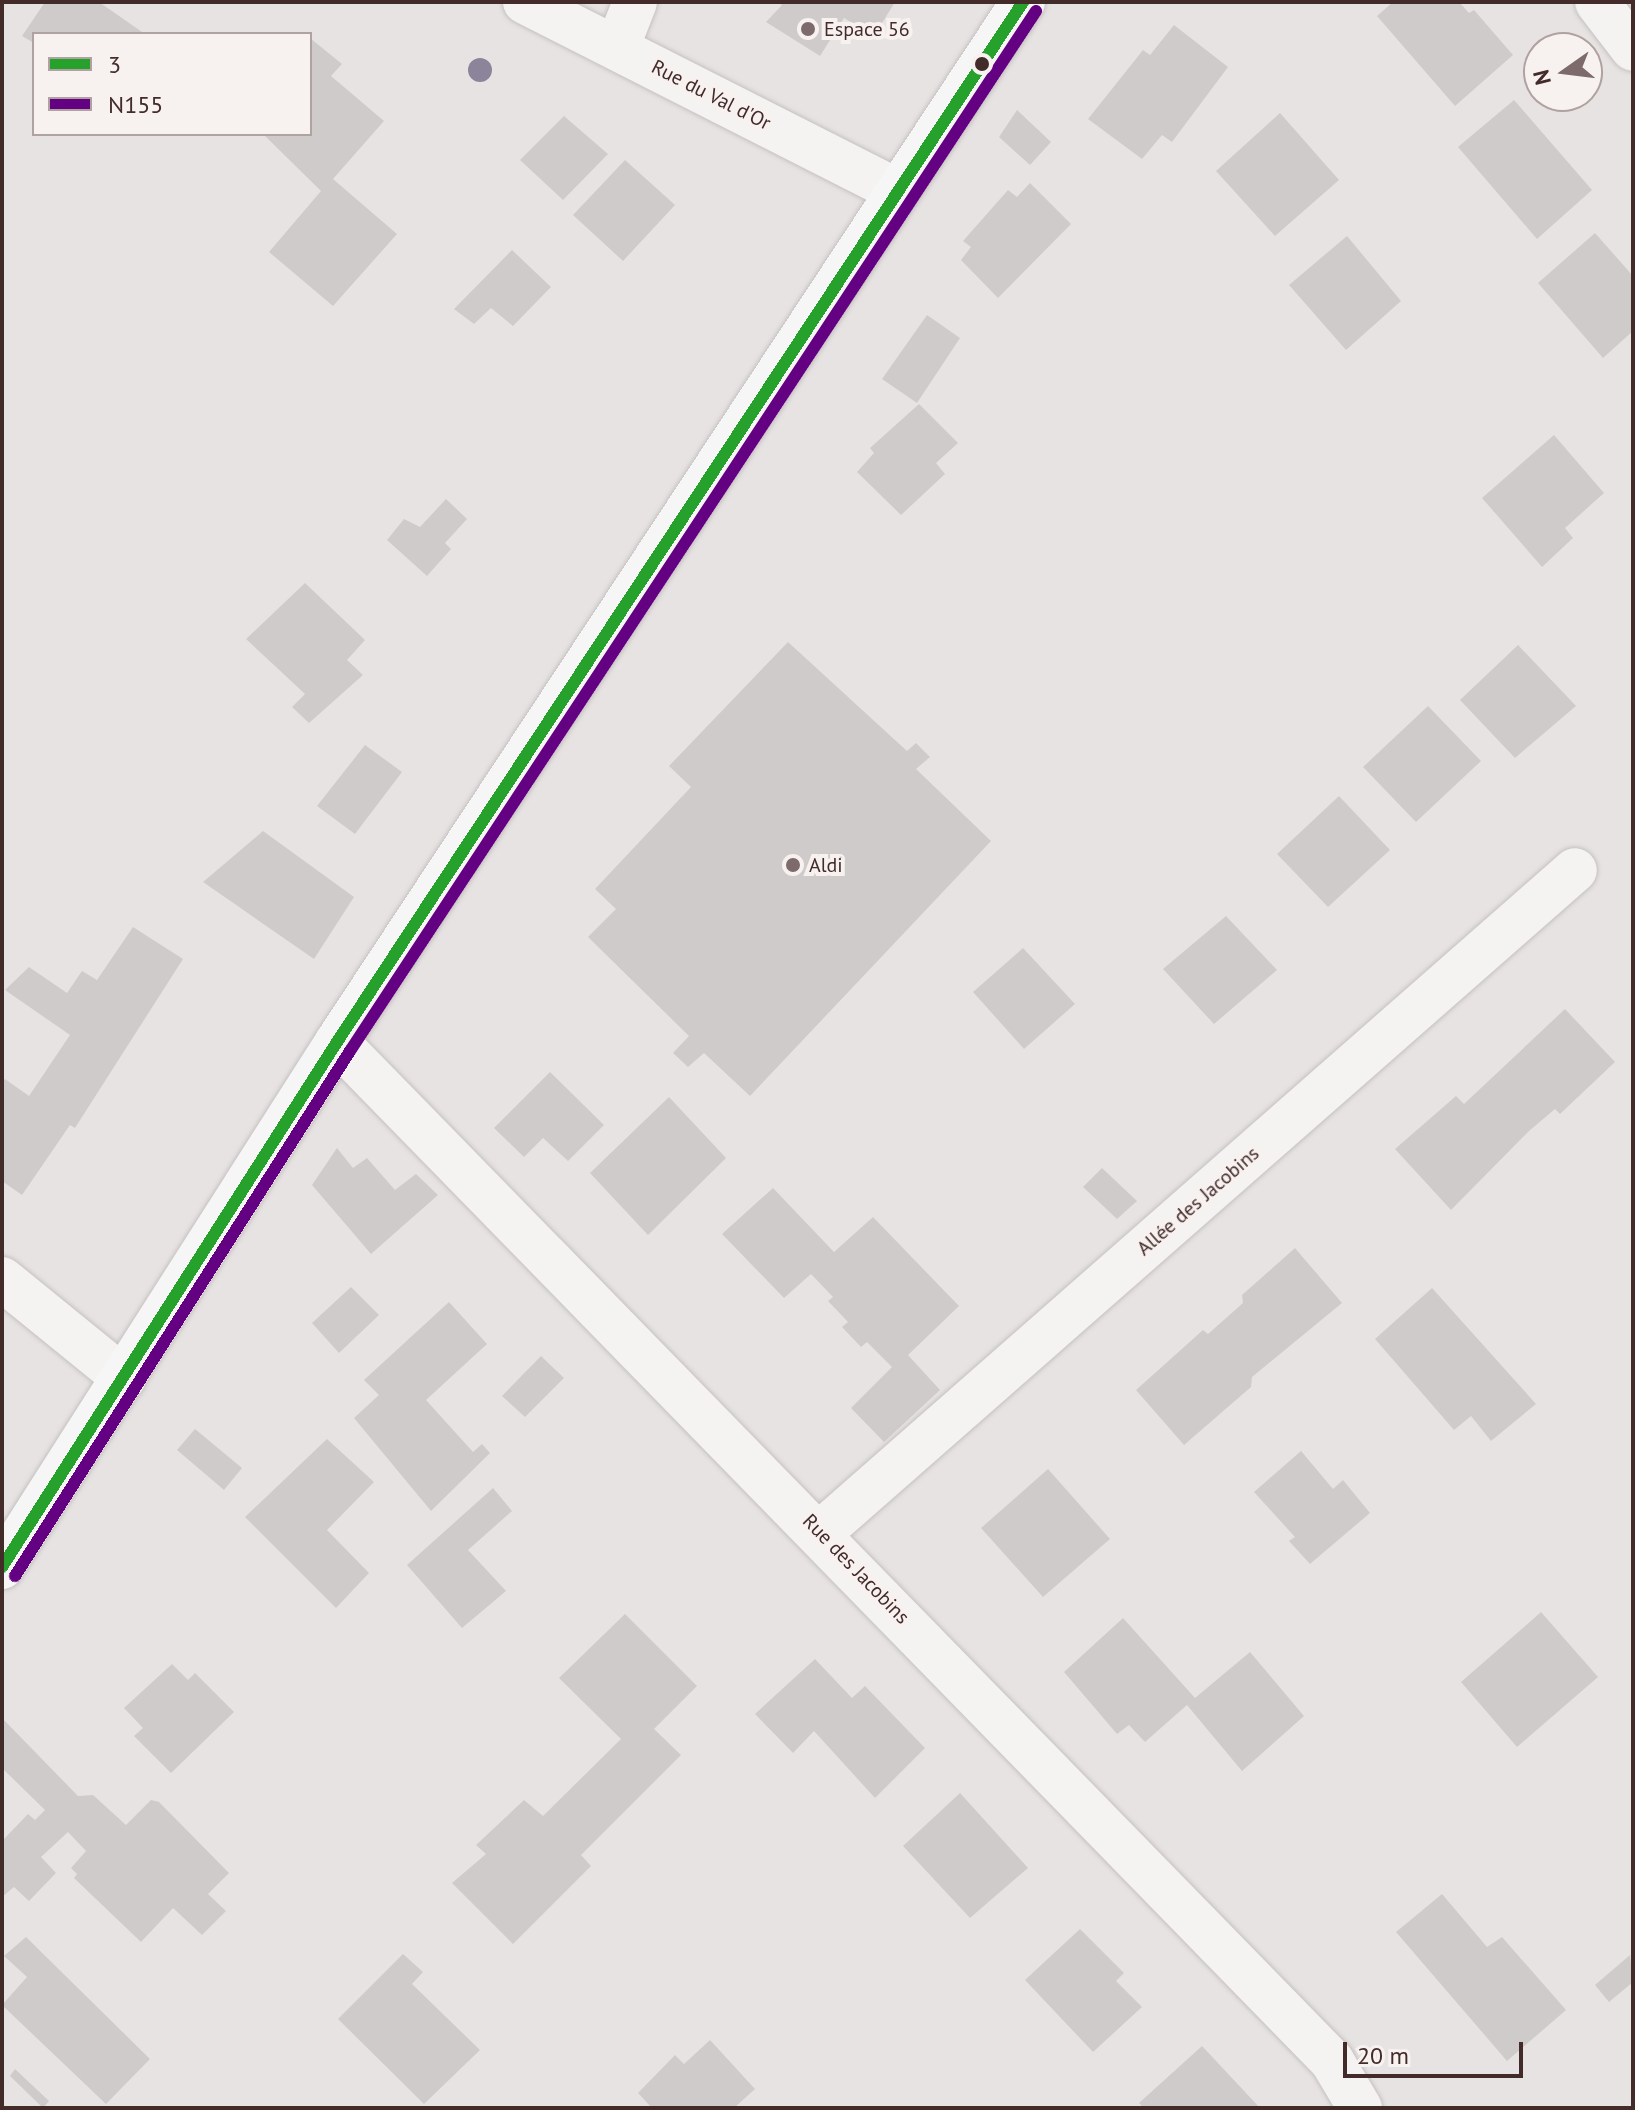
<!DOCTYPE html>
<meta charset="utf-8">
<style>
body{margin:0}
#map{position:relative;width:1635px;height:2110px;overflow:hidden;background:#e8e3e3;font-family:"PT Sans",sans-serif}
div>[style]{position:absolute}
.building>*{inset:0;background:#d0cbcb}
.roads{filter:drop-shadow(0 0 2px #c6c1c1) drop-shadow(0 0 2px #c6c1c1)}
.minor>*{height:44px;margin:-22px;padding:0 22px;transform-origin:22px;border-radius:22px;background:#f5f2f2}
.major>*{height:44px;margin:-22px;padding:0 22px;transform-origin:22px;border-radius:22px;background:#f7f6f6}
.bus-1>*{height:12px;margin:-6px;padding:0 6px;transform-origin:6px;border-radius:6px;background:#26a22c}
.bus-2>*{height:12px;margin:-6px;padding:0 6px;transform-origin:6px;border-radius:6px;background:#640082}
.trees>*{width:24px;height:24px;margin:-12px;border-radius:50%;background:#8c849a}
.dots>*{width:22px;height:22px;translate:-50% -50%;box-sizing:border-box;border:4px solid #f7f1f0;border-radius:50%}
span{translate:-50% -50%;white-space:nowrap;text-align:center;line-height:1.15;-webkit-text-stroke:8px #f7f1f0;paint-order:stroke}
.poi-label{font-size:20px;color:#422b29}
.left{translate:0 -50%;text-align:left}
.street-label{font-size:20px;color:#422b29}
.frame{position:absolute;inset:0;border:4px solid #422b29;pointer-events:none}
.legend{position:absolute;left:32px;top:32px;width:280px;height:104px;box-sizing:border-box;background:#f7f1f0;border:2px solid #afa2a0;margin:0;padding:10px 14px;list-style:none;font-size:24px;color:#422b29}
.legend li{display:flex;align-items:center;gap:16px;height:40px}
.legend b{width:40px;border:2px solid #afa2a0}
.north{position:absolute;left:1523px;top:32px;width:80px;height:80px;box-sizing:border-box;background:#f7f1f0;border:2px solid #afa2a0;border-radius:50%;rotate:256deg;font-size:22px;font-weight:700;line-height:32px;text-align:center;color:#422b29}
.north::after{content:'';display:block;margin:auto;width:28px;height:36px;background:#7c6b6a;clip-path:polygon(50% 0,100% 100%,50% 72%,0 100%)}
.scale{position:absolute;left:1343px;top:2042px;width:180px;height:36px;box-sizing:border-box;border:4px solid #422b29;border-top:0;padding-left:10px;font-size:24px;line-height:28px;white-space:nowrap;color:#422b29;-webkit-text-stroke:6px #f7f1f0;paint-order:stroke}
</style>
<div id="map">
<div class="building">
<i style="clip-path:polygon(45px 2px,99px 2px,145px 34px,34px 34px,34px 43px,22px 36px)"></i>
<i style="clip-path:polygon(776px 2px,895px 2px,874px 36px,844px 18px,820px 56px,766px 22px,782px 5px)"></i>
<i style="clip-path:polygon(1393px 2px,1459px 2px,1469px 13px,1474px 10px,1513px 55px,1455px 106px,1377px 16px)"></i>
<i style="clip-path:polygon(1174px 25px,1228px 67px,1172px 142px,1162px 135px,1142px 159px,1088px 119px,1143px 50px,1150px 55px)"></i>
<i style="clip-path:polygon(310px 38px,342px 64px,331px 76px,384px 121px,333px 179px,397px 234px,333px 306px,269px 252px,321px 191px,263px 134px,310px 134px)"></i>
<i style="clip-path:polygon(1514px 100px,1592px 190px,1537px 239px,1458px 147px)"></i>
<i style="clip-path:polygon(1017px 110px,1051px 142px,1030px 165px,999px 137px)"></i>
<i style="clip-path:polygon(1280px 113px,1339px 180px,1275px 236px,1216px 171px)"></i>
<i style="clip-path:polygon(564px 116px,608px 154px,563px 200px,520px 160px)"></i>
<i style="clip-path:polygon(625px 160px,675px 205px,623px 261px,573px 215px)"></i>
<i style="clip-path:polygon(1030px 183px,1071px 224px,998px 298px,961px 260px,971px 247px,963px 241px,1008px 190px,1017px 197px)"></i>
<i style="clip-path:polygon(1595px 233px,1633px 276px,1633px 331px,1603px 358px,1538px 283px)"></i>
<i style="clip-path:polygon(1347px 236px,1401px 301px,1346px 350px,1289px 285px)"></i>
<i style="clip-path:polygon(512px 250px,551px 287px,513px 326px,491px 308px,474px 324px,454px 309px)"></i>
<i style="clip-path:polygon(927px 315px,960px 338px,917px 403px,882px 379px)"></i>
<i style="clip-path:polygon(919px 404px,958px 443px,936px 463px,945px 474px,901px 515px,857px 472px,874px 453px,870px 448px)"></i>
<i style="clip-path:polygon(1554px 435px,1604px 493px,1565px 528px,1573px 538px,1542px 567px,1482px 498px)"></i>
<i style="clip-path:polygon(446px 499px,467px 519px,445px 543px,451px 549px,427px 576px,387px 540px,404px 519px,420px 527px)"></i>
<i style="clip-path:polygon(305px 583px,365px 640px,347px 660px,363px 675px,309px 723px,292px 707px,305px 694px,246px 639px)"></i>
<i style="clip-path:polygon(788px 642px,907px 751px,916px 743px,930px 757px,916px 769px,991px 841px,750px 1096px,704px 1053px,688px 1067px,673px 1053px,689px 1036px,588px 937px,616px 909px,595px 889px,691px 787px,669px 766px)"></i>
<i style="clip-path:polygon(1518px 645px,1576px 706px,1515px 758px,1460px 700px)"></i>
<i style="clip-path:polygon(1428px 706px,1481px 761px,1416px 822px,1363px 767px)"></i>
<i style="clip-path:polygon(365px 745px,402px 772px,355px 834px,317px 806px)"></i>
<i style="clip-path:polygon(1339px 796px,1390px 850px,1328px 907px,1277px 854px)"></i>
<i style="clip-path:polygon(263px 831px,354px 897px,314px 959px,203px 882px)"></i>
<i style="clip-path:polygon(1226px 916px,1277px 970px,1214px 1024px,1163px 969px)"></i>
<i style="clip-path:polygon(133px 927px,183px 959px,75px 1128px,70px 1125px,22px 1195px,2px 1181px,2px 1083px,5px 1079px,29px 1096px,70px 1035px,5px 990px,29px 967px,67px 993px,82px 971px,97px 980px)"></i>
<i style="clip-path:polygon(1023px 948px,1075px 1004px,1024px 1049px,973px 992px)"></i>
<i style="clip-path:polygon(1565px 1009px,1615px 1062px,1560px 1114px,1555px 1109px,1529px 1131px,1451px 1210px,1395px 1149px,1456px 1096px,1464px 1104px)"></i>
<i style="clip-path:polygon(550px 1072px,604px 1125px,568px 1161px,543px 1138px,524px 1157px,494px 1128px)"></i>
<i style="clip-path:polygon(669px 1097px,726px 1158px,648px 1235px,590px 1173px)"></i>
<i style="clip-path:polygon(337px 1148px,353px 1168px,367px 1158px,395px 1190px,416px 1174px,438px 1195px,371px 1254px,312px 1185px)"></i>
<i style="clip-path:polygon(1102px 1168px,1137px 1201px,1117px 1219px,1083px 1187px)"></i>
<i style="clip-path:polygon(773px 1188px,834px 1252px,873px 1217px,959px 1306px,908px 1355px,940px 1390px,884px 1442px,851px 1408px,892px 1367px,867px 1342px,861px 1347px,842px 1327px,848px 1322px,828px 1301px,833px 1297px,811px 1274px,784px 1298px,722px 1234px)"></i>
<i style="clip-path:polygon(1295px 1248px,1342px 1303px,1252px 1377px,1251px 1387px,1184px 1445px,1136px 1390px,1203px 1330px,1208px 1334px,1243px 1303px,1242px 1295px)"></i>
<i style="clip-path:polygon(351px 1287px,379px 1315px,339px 1353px,312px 1323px)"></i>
<i style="clip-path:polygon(1432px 1288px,1536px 1404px,1491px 1441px,1471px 1416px,1454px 1430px,1375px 1339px)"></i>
<i style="clip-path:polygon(449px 1302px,487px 1344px,426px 1400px,473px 1452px,482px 1444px,490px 1453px,431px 1511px,354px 1418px,379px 1395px,364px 1380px)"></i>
<i style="clip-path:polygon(541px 1356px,564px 1378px,525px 1417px,502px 1396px)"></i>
<i style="clip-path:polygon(195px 1429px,242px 1468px,224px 1490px,177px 1450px)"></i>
<i style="clip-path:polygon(327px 1439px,374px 1482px,327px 1530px,369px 1573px,336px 1608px,245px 1517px)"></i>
<i style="clip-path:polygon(1301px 1451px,1333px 1489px,1343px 1480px,1370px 1513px,1310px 1564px,1289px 1541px,1295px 1537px,1254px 1492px)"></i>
<i style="clip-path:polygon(1048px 1469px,1110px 1539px,1043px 1597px,981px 1528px)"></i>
<i style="clip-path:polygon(493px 1488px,512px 1511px,468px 1550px,506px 1591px,462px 1628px,407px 1565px)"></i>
<i style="clip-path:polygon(1541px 1612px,1598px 1677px,1517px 1747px,1461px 1682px)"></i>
<i style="clip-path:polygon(625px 1614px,697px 1686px,654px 1729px,681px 1755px,581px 1855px,591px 1866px,513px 1944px,452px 1883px,486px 1854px,476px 1845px,524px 1800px,543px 1816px,621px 1739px,559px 1678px)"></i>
<i style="clip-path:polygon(1123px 1618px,1195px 1698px,1250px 1652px,1304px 1716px,1242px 1771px,1187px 1705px,1145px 1742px,1129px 1725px,1117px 1734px,1064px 1672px)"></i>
<i style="clip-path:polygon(815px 1659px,852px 1698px,865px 1686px,925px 1748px,875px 1798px,814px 1731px,793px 1753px,755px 1714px)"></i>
<i style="clip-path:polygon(172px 1664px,188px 1680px,195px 1673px,234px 1712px,171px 1773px,134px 1736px,143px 1728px,124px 1708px)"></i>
<i style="clip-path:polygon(2px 1718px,78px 1796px,93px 1795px,126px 1825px,151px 1800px,159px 1802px,229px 1873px,208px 1894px,226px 1911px,202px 1935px,173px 1908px,141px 1942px,74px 1878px,77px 1874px,71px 1868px,86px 1851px,68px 1832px,41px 1857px,56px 1873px,29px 1901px,14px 1887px,2px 1897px,2px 1841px,28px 1814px,35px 1820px,45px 1810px,2px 1768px)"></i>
<i style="clip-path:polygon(960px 1793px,1028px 1868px,970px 1918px,903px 1846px)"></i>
<i style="clip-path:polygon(1442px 1894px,1487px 1947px,1502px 1937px,1566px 2010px,1507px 2061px,1396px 1932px)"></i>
<i style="clip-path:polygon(1080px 1929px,1124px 1973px,1116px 1981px,1142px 2007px,1093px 2052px,1025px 1980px)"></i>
<i style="clip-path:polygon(26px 1937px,150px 2059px,106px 2104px,2px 2005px,27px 1977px,4px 1956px)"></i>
<i style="clip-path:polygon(403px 1954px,423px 1972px,412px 1984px,480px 2050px,424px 2104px,338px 2019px)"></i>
<i style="clip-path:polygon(1630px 1955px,1633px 1982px,1609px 2002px,1595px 1985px)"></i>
<i style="clip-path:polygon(710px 2040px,755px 2089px,734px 2108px,652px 2108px,638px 2093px,675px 2055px,684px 2064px)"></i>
<i style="clip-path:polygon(1202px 2046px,1260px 2108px,1144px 2108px,1139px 2103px)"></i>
<i style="clip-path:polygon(15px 2069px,49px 2101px,43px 2108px,10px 2076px)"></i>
</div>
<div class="roads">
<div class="minor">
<i style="left:525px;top:2px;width:416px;rotate:26.9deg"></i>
<i style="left:1597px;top:2px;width:59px;rotate:52.5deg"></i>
<i style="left:617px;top:48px;width:49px;rotate:-68.6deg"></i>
<i style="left:337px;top:1042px;width:1424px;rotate:45.68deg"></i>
<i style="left:1332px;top:2061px;width:55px;rotate:59.2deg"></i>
<i style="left:2px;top:1279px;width:157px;rotate:39.1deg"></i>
<i style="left:821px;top:1532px;width:1003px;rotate:-41.28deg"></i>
</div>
<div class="major">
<i style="left:2px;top:1567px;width:623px;rotate:-57.46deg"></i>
<i style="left:337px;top:1042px;width:1246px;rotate:-56.59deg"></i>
</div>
</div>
<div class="bus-1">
<i style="left:2px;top:1567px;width:623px;rotate:-57.46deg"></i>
<i style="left:337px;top:1042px;width:1246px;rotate:-56.59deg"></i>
</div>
<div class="bus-2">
<i style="left:15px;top:1576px;width:623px;rotate:-57.46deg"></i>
<i style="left:350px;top:1051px;width:1246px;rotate:-56.59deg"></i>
</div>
<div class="trees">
<i style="left:480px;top:70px"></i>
</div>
<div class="dots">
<i style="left:808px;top:29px;background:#7c6b6a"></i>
<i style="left:982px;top:64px;background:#422b29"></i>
<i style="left:793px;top:865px;background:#7c6b6a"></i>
</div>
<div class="poi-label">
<span class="left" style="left:824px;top:29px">Espace 56</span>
<span class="left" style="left:809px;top:865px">Aldi</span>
</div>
<div class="street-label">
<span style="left:711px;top:95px;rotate:27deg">Rue du Val d'Or</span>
<span style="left:1198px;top:1201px;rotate:-41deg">Allée des Jacobins</span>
<span style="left:856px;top:1569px;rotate:46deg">Rue des Jacobins</span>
</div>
<div class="frame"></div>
<ul class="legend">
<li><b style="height:10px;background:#26a22c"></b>3</li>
<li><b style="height:10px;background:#640082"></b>N155</li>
</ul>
<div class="north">N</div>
<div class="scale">20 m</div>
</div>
